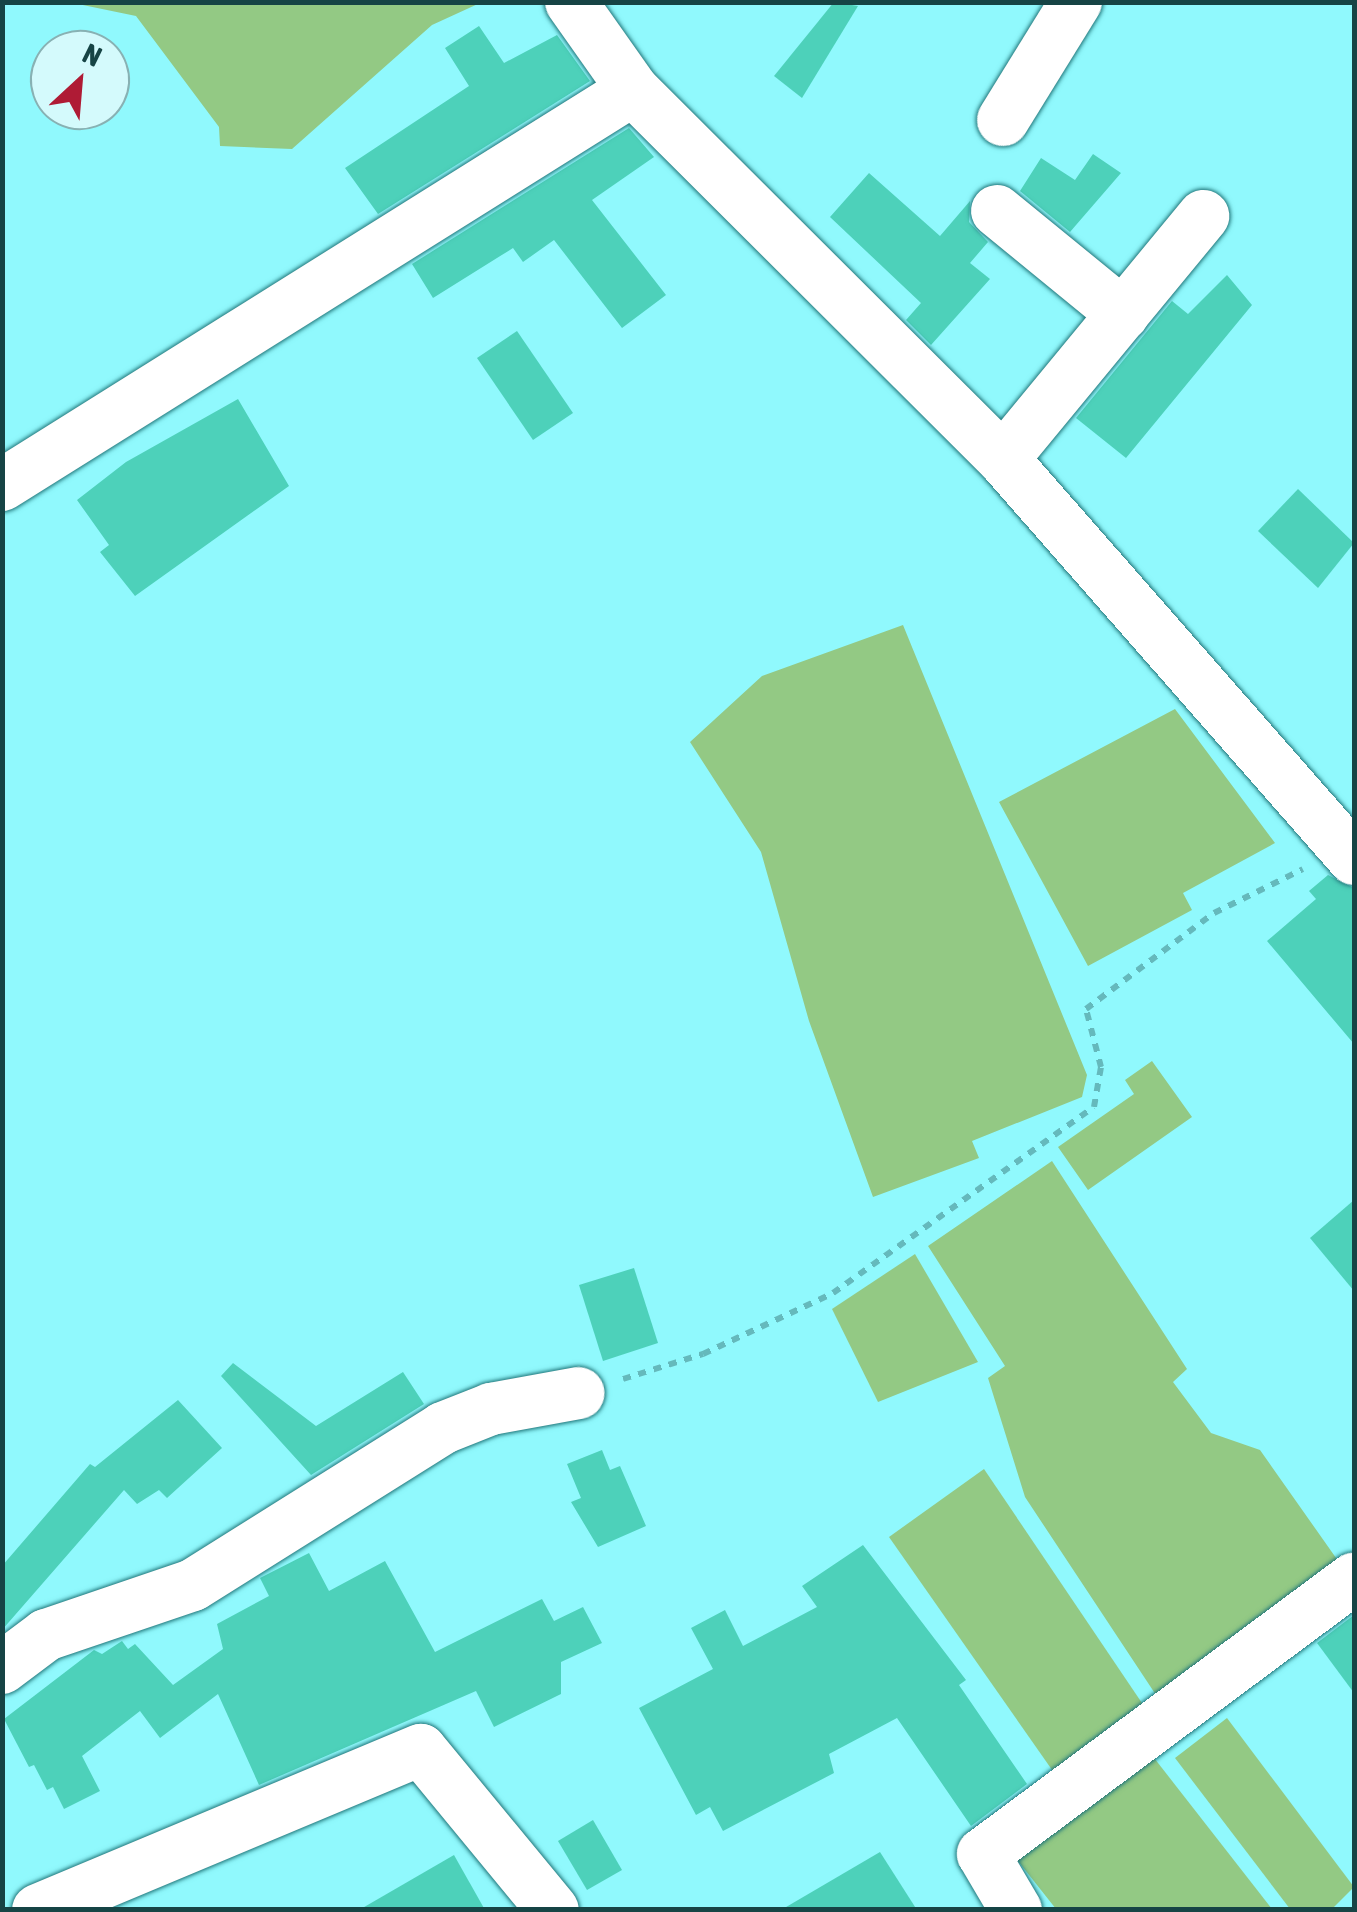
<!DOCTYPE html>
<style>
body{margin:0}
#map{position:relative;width:1357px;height:1912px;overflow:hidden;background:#90f9fd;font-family:"Asap Condensed",sans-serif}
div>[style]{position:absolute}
.green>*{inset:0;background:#93c984}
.building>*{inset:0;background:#4dd1ba}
.path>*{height:6px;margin-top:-3px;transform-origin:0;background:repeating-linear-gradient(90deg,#65b9bc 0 8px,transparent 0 16px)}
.roads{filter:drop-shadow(0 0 2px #21767a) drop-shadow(0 0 2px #21767a)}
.minor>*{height:52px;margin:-26px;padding:0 26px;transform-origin:26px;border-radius:26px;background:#fff}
span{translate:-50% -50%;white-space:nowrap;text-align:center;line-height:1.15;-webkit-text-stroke:8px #d4fafc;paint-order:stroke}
.frame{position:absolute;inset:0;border:5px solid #164445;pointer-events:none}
.north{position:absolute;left:30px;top:30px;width:100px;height:100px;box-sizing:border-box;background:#d4fafc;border:2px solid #88b1b3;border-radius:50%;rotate:26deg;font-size:28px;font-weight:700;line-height:40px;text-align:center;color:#164445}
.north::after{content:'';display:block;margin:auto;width:35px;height:45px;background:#af1b35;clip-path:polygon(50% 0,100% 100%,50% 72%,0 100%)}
</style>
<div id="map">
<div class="green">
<i style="clip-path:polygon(73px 3px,480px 2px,480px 3px,432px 25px,292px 149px,220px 146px,219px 127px,136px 16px)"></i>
<i style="clip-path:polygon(903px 625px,1087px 1075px,1082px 1097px,972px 1141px,979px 1158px,873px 1197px,809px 1021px,761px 852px,690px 742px,762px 676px)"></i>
<i style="clip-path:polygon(1175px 709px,1275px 843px,1183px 893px,1192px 910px,1088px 966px,999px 802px)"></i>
<i style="clip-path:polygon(1152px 1061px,1192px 1117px,1088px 1190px,1058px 1147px,1134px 1094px,1125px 1080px)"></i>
<i style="clip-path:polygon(1052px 1161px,1187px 1369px,1173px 1382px,1211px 1433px,1260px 1450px,1341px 1565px,1156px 1695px,1025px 1497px,988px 1378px,1005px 1366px,928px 1246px)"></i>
<i style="clip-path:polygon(915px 1254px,978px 1362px,878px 1402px,832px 1309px)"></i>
<i style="clip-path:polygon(984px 1469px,1146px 1709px,1057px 1777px,889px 1537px)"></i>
<i style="clip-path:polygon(1227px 1718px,1354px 1887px,1332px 1909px,1290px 1909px,1175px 1758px)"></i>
<i style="clip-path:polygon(1144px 1745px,1272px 1909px,1056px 1909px,1010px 1851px)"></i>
</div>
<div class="building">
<i style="clip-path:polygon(834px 2px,858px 6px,802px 98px,774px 76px)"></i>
<i style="clip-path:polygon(479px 26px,504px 63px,557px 35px,590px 81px,378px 214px,345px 168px,469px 86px,445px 48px)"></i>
<i style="clip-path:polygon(629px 128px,654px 157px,592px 200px,666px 295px,622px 328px,554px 240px,523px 262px,513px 248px,433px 298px,412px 264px)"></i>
<i style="clip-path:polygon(1093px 154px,1121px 173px,1070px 232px,1020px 191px,1041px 158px,1075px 180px)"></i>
<i style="clip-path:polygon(869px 173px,940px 236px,970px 201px,969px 222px,988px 242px,970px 263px,990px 279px,931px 345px,906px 320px,921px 303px,830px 217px)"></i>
<i style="clip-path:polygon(1227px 275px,1252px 305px,1126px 458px,1076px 418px,1172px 301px,1188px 314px)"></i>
<i style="clip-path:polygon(517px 331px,573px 413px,533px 440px,477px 358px)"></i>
<i style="clip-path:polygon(238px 399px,289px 486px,135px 596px,100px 552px,109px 545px,77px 500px,126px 462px)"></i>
<i style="clip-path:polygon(1298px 489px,1354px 543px,1318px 588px,1258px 531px)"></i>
<i style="clip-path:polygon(1328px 875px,1354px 888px,1354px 1044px,1267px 941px,1316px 899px,1309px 891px)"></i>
<i style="clip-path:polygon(1354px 1200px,1354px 1291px,1310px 1238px)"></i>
<i style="clip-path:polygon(634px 1268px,658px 1343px,603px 1361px,579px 1285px)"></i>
<i style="clip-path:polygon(233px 1363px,316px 1426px,403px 1372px,424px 1404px,311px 1475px,221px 1376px)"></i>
<i style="clip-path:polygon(178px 1400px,222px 1448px,167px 1498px,159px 1490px,137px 1504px,124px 1490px,2px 1630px,2px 1566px,90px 1464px,95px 1467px)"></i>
<i style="clip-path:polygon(602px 1450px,610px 1470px,620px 1466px,646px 1526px,598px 1547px,571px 1502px,581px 1498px,567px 1464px)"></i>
<i style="clip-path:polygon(863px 1545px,966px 1680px,959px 1685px,1027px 1784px,971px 1826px,897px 1718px,829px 1754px,834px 1773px,723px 1831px,710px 1807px,696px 1815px,639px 1708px,713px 1669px,691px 1628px,725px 1610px,743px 1646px,817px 1607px,802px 1586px)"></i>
<i style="clip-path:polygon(309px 1553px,329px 1591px,385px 1561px,435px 1652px,542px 1599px,554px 1621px,583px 1607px,602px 1643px,561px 1662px,561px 1694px,494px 1727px,476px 1691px,259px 1785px,218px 1694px,160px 1738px,140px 1711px,82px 1756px,100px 1791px,64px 1809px,53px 1787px,47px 1790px,34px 1765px,29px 1767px,4px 1719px,94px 1650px,102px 1654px,122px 1641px,128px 1649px,135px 1644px,173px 1685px,223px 1649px,217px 1624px,269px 1596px,260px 1578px)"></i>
<i style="clip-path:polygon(1354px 1615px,1354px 1693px,1317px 1643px)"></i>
<i style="clip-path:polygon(593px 1820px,622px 1870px,587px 1890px,558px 1841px)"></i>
<i style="clip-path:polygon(880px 1852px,917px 1910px,781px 1910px)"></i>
<i style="clip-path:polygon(454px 1855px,485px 1910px,359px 1910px)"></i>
</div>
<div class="path">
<i style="left:623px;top:1379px;width:84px;rotate:-17.4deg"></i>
<i style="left:703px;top:1354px;width:144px;rotate:-25.1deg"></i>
<i style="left:833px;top:1293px;width:320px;rotate:-35.5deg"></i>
<i style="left:1094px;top:1107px;width:41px;rotate:-80.1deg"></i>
<i style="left:1101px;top:1067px;width:60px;rotate:-104.5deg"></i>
<i style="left:1086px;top:1009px;width:160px;rotate:-36.9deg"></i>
<i style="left:1214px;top:913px;width:99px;rotate:-26.3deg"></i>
</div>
<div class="roads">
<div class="minor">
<i style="left:571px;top:2px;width:108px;rotate:54.8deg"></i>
<i style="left:633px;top:90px;width:523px;rotate:44.92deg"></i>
<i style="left:1003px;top:459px;width:532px;rotate:48.73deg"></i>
<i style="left:1003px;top:120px;width:139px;rotate:-58.3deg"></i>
<i style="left:997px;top:211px;width:163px;rotate:39.3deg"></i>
<i style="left:1003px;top:459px;width:315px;rotate:-50.5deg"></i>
<i style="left:2px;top:485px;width:744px;rotate:-32.05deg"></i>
<i style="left:2px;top:1668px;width:55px;rotate:-36.9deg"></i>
<i style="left:46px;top:1635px;width:155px;rotate:-18.8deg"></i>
<i style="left:193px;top:1585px;width:295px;rotate:-32.1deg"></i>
<i style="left:443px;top:1428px;width:52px;rotate:-21.6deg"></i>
<i style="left:491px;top:1409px;width:89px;rotate:-10.3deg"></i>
<i style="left:38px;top:1910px;width:415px;rotate:-22.7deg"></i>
<i style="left:421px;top:1750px;width:207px;rotate:50.5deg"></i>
<i style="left:1016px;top:1910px;width:65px;rotate:-120.5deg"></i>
<i style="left:983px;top:1854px;width:462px;rotate:-36.6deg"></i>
</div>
</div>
<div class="frame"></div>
<div class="north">N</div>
</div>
